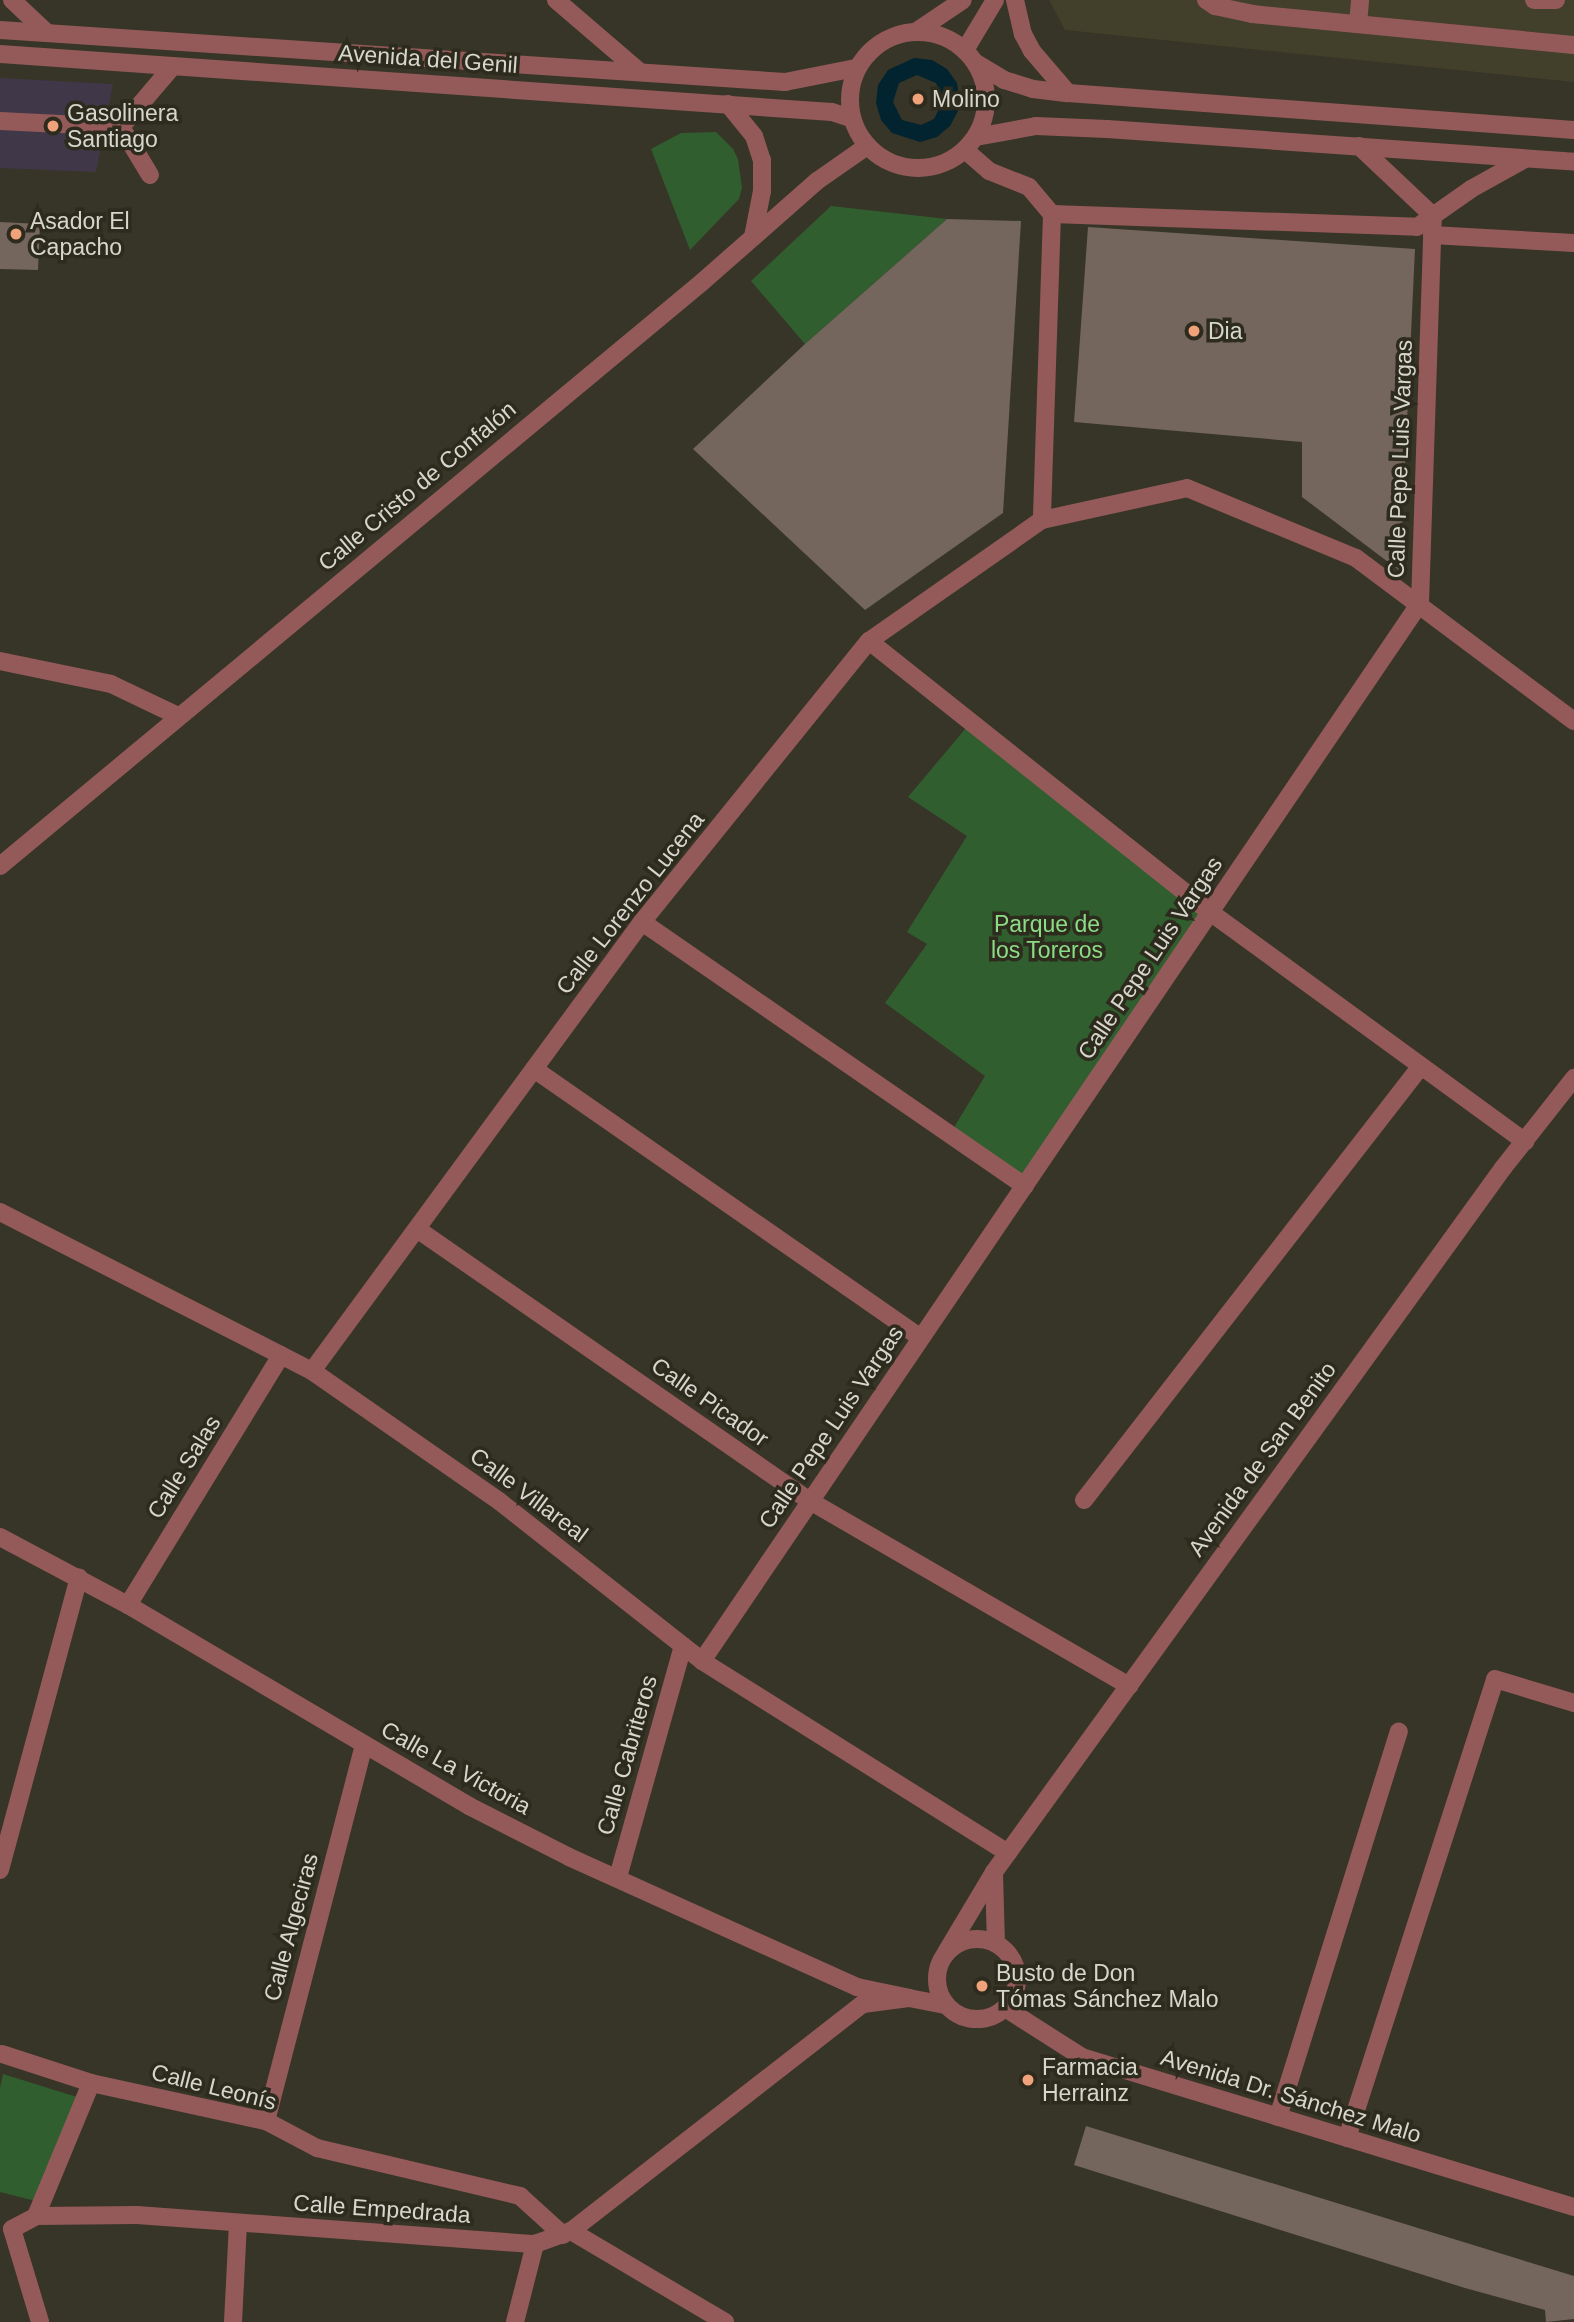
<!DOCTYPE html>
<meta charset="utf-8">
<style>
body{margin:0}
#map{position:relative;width:1574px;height:2322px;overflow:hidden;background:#373527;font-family:Helvetica,sans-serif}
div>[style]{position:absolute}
.commercial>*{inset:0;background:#403849}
.built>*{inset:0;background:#423f2a}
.green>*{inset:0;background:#315e2f}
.water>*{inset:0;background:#022330}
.building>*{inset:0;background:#74655d}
.minor>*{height:18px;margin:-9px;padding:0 9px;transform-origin:9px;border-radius:9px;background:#945a59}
.minor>.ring{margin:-9px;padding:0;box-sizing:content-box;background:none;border:18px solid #945a59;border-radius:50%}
.dots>*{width:19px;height:19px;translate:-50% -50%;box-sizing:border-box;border:4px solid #2d2b1d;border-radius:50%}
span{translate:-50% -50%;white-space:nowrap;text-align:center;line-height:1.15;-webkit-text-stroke:7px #2d2b1d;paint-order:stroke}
.street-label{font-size:23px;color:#d7d6cd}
.poi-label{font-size:23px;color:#d7d6cd}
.left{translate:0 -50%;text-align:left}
.park-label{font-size:23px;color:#8cdc86}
</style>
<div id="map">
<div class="commercial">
<i style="clip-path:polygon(0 78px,113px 84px,96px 172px,0 168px)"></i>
</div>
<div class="built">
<i style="clip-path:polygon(1049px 0,1574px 0,1574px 82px,1065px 30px)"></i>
</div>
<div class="green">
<i style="clip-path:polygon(716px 132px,733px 149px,738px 159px,742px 188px,739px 199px,690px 250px,651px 149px,681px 133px)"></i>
<i style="clip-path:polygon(831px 206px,947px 219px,805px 344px,751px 281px)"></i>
<i style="clip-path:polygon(971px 722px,1210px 912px,1025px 1186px,950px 1134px,985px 1076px,885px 1003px,927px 944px,907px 932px,967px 836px,908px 797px)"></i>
<i style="clip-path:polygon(3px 2074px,77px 2097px,36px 2201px,0 2192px,0 2088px)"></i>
</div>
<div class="water">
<i style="clip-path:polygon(evenodd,914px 58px,932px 60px,947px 69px,957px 83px,959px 95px,958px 111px,950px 126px,937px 137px,920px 142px,892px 133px,881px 120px,876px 103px,878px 85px,888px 70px,914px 58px,917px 75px,936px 83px,943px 101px,934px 119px,921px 125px,902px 120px,893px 102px,899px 83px,917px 75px)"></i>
</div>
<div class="building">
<i style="clip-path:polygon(947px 219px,1021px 221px,1003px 513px,865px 610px,693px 449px,805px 344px)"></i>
<i style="clip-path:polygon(0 222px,40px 224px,38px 270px,0 269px)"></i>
<i style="clip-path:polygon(1088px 227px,1415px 249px,1400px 571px,1302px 497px,1302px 442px,1074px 422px)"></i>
<i style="clip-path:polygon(1086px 2126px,1574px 2276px,1574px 2319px,1546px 2322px,1545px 2310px,1465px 2288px,1074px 2165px)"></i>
</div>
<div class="minor">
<i style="left:12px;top:0;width:48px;rotate:43.3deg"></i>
<i style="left:556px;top:0;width:111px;rotate:40.6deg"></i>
<i style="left:1015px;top:0;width:35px;rotate:77deg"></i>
<i style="left:1023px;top:34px;width:19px;rotate:62deg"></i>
<i style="left:1032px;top:51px;width:55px;rotate:49.4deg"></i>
<i style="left:1206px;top:0;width:11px;rotate:34deg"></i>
<i style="left:1215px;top:6px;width:38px;rotate:12deg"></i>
<i style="left:1252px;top:14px;width:323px;rotate:5.5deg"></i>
<i style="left:1534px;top:0;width:22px"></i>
<i style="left:1358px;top:24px;width:24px;rotate:-85deg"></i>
<i style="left:0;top:30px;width:787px;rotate:3.79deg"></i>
<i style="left:785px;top:82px;width:72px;rotate:-11.2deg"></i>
<i style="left:917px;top:31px;width:55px;rotate:-34deg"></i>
<i class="ring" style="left:850px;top:32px;width:118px;height:118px"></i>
<i style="left:965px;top:50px;width:58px;rotate:-59deg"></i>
<i style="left:0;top:54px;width:834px;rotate:3.99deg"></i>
<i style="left:832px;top:112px;width:20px;rotate:18deg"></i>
<i style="left:976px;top:63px;width:33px;rotate:31deg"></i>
<i style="left:1004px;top:80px;width:30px;rotate:17deg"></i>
<i style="left:1033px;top:89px;width:35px;rotate:7deg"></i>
<i style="left:1068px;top:93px;width:507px;rotate:4.18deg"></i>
<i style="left:728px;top:104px;width:41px;rotate:50.9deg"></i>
<i style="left:754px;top:136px;width:25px;rotate:72deg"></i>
<i style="left:762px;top:160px;width:31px;rotate:90deg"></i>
<i style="left:762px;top:191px;width:47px;rotate:101.1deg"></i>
<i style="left:0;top:121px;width:121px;rotate:2.8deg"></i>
<i style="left:121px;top:127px;width:80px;rotate:-49.6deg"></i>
<i style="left:121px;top:127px;width:56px;rotate:58.9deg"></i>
<i style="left:976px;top:137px;width:61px;rotate:-10.4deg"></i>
<i style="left:1036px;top:126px;width:71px;rotate:2.4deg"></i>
<i style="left:1107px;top:129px;width:468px;rotate:4deg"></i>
<i style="left:1359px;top:146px;width:102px;rotate:43.4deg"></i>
<i style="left:965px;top:150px;width:32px;rotate:41deg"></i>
<i style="left:989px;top:171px;width:43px;rotate:21.8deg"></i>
<i style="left:1029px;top:187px;width:35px;rotate:50deg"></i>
<i style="left:1052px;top:214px;width:306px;rotate:91.9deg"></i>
<i style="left:1052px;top:214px;width:365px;rotate:2deg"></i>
<i style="left:1417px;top:227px;width:66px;rotate:-35.1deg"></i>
<i style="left:1471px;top:189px;width:62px;rotate:-29.1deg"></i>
<i style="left:1432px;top:235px;width:142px;rotate:3.2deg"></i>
<i style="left:869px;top:641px;width:436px;rotate:38.5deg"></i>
<i style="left:1210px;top:912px;width:390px;rotate:36.1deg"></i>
<i style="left:0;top:661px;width:113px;rotate:11.7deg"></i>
<i style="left:111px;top:684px;width:74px;rotate:25.5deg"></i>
<i style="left:0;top:866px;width:912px;rotate:-39.75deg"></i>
<i style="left:701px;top:283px;width:154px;rotate:-41.3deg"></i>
<i style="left:817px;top:181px;width:61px;rotate:-35deg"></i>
<i style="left:642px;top:922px;width:465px;rotate:34.6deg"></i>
<i style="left:534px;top:1069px;width:471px;rotate:34.8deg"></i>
<i style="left:0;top:1212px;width:350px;rotate:27deg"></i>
<i style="left:312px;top:1371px;width:228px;rotate:34.8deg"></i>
<i style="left:499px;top:1501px;width:258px;rotate:38.2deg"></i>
<i style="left:702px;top:1661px;width:361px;rotate:32.1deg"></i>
<i style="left:417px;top:1229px;width:478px;rotate:34.7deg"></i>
<i style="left:810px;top:1501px;width:369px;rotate:30.1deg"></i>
<i style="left:312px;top:1371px;width:557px;rotate:-53.69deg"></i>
<i style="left:642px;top:922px;width:361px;rotate:-51.1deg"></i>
<i style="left:869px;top:641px;width:211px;rotate:-35deg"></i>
<i style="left:1042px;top:520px;width:148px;rotate:-12.4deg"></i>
<i style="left:1187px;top:488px;width:183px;rotate:22.5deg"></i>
<i style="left:1356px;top:558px;width:272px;rotate:36.8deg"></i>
<i style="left:1084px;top:1500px;width:549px;rotate:-52.17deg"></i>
<i style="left:0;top:1537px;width:145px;rotate:28deg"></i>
<i style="left:128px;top:1605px;width:396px;rotate:30.5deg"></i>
<i style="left:469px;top:1806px;width:112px;rotate:27deg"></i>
<i style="left:569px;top:1857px;width:316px;rotate:24.3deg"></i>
<i style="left:857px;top:1987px;width:53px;rotate:11.9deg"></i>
<i style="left:128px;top:1605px;width:293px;rotate:-58.5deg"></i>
<i style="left:702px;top:1661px;width:1279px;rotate:-55.84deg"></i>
<i style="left:1420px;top:603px;width:387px;rotate:-88.1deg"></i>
<i style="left:0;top:1870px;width:303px;rotate:-74.9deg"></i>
<i style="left:994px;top:1873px;width:70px;rotate:88.4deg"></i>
<i style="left:618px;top:1877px;width:240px;rotate:-74.3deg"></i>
<i class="ring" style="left:937px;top:1939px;width:62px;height:62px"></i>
<i style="left:945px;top:1954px;width:96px;rotate:-59.1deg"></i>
<i style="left:994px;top:1872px;width:869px;rotate:-54.13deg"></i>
<i style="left:1503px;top:1168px;width:115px;rotate:-51.7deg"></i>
<i style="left:1005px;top:2008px;width:91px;rotate:32.5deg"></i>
<i style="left:1082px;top:2057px;width:514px;rotate:16.96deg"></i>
<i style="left:2px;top:2054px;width:94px;rotate:18deg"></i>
<i style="left:91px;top:2083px;width:179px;rotate:12.3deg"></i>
<i style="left:266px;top:2121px;width:58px;rotate:27.9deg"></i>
<i style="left:317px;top:2148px;width:209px;rotate:13.3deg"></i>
<i style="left:520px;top:2196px;width:58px;rotate:42.2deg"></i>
<i style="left:1278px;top:2117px;width:404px;rotate:-72.6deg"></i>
<i style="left:266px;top:2121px;width:389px;rotate:-75.4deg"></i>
<i style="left:1347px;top:2138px;width:482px;rotate:-72.1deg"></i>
<i style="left:1495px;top:1679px;width:83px;rotate:16.9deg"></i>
<i style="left:36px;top:2216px;width:144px;rotate:-67.5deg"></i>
<i style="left:12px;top:2229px;width:27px;rotate:-28deg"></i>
<i style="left:36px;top:2216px;width:101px;rotate:-0.6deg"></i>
<i style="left:137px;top:2215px;width:399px;rotate:4.2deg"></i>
<i style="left:535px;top:2244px;width:38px;rotate:-20deg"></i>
<i style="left:571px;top:2231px;width:179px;rotate:30.6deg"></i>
<i style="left:12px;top:2229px;width:97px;rotate:73.2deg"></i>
<i style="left:571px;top:2231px;width:370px;rotate:-37.9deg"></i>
<i style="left:863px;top:2004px;width:46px;rotate:-7.4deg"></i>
<i style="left:909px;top:1998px;width:38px;rotate:11deg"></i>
<i style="left:233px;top:2322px;width:99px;rotate:-87.1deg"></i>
<i style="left:515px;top:2322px;width:81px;rotate:-75.6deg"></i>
</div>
<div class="dots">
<i style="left:918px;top:99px;background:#f0a27a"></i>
<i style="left:53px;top:126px;background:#f0a27a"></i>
<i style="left:16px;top:234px;background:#f0a27a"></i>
<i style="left:1194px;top:331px;background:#f0a27a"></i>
<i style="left:982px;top:1986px;background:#f0a27a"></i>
<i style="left:1028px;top:2080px;background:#f0a27a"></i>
</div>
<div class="street-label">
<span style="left:428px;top:59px;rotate:4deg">Avenida del Genil</span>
<span style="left:1400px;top:459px;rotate:-88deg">Calle Pepe Luis Vargas</span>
<span style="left:417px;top:486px;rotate:-40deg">Calle Cristo de Confalón</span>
<span style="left:630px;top:903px;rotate:-52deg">Calle Lorenzo Lucena</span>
<span style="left:1150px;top:958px;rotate:-56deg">Calle Pepe Luis Vargas</span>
<span style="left:710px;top:1402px;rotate:35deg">Calle Picador</span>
<span style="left:831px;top:1427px;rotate:-56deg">Calle Pepe Luis Vargas</span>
<span style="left:1262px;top:1459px;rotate:-54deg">Avenida de San Benito</span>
<span style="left:184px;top:1467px;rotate:-58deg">Calle Salas</span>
<span style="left:529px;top:1495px;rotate:37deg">Calle Villareal</span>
<span style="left:627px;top:1755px;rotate:-74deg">Calle Cabriteros</span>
<span style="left:456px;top:1768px;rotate:29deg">Calle La Victoria</span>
<span style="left:291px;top:1927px;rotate:-75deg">Calle Algeciras</span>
<span style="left:214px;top:2087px;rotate:14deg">Calle Leonís</span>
<span style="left:1291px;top:2096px;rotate:17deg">Avenida Dr. Sánchez Malo</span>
<span style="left:382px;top:2209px;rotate:4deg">Calle Empedrada</span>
</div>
<div class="poi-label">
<span class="left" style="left:932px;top:99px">Molino</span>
<span class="left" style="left:67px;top:126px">Gasolinera<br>Santiago</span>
<span class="left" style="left:30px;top:234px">Asador El<br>Capacho</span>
<span class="left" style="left:1208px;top:331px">Dia</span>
<span class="left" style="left:996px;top:1986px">Busto de Don<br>Tómas Sánchez Malo</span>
<span class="left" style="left:1042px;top:2080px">Farmacia<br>Herrainz</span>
</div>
<div class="park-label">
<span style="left:1047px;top:937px">Parque de<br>los Toreros</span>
</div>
</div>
